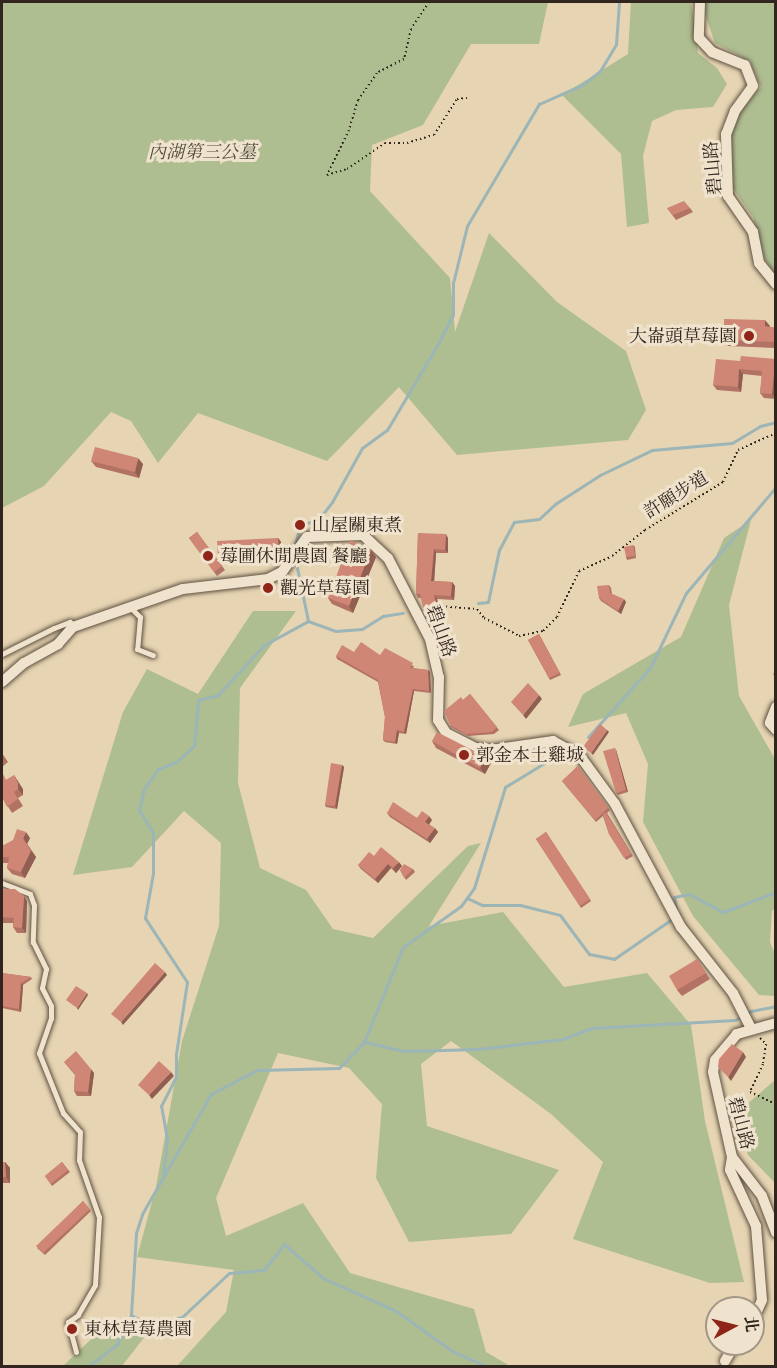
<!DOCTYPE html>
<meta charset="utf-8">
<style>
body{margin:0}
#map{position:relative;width:777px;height:1368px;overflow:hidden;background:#e6d4b2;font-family:Alegreya,"Noto Serif TC",serif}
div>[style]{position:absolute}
.green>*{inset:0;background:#aebe91}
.stream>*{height:3px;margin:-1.5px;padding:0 1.5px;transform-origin:1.5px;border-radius:1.5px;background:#9cb5b7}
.path>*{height:2px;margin-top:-1px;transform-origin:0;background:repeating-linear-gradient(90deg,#32251d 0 1.5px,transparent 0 4.5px)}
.roads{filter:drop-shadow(0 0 2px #5f5142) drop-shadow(0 0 2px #5f5142)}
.lane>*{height:5px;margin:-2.5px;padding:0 2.5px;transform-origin:2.5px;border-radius:2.5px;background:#efe3cd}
.street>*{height:10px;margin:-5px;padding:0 5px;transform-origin:5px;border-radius:5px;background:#efe3cd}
.wall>*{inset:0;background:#b27365}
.shaded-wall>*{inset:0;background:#915e52}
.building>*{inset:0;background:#cf8675}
.dots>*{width:16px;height:16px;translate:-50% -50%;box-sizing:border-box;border:3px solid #efe3cd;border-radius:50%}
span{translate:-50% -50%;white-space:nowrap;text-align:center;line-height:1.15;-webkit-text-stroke:6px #efe3cd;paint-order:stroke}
.park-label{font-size:18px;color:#514b3a;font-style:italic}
.street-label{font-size:18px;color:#32251d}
.poi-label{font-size:18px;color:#32251d}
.right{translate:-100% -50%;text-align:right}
.left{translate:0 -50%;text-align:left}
.frame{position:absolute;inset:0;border:3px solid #32251d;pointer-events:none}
.north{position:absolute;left:705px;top:1296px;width:60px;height:60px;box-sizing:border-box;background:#efe3cd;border:2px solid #a39787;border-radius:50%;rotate:83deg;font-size:16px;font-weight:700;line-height:24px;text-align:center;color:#32251d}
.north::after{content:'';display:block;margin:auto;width:21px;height:27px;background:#8f2418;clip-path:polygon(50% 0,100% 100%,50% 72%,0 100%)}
</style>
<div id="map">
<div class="green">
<i style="clip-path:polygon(2px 2px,548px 2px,539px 44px,471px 44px,423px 125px,372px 145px,370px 191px,450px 278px,455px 332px,489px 233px,557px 302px,626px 351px,646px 410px,628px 440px,457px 455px,399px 387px,327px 461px,198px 413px,158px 463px,131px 421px,111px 412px,44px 486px,2px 508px)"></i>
<i style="clip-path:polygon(631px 2px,691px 2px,698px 53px,717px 68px,727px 84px,713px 107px,676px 110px,652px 121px,643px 156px,649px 223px,627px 227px,621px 154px,562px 95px,628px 54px)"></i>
<i style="clip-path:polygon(705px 2px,775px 2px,775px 276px,764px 257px,753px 217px,732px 187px,732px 129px,738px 114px,761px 87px,750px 61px,715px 43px,704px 11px)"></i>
<i style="clip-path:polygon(751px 520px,729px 605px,739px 696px,775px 759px,776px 908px,772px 911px,770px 942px,775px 954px,775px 996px,759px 995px,693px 916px,643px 822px,648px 764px,626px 713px,568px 727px,583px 694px,681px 637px,724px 538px)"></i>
<i style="clip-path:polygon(253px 611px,296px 611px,240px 688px,238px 783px,260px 868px,306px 890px,333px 929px,373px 938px,468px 846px,481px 843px,429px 926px,503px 912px,564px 987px,647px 973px,691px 1025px,705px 1121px,744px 1282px,710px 1283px,573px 1239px,603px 1162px,551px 1114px,451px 1041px,421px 1064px,427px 1126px,559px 1170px,511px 1234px,409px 1242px,376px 1178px,382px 1104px,349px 1068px,278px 1053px,216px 1198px,226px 1236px,303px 1203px,350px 1273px,474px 1309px,486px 1352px,510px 1366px,177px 1366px,226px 1312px,234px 1270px,137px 1257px,156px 1187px,182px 1041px,219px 926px,221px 843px,184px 811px,132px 867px,73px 875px,123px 712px,147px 669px,198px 694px)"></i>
<i style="clip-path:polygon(775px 1080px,775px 1183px,748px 1155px,733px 1102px,744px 1107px)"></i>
<i style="clip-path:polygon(160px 1317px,122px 1366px,63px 1366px,108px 1323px)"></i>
</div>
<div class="stream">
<i style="left:295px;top:545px;width:21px;rotate:-76deg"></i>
<i style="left:300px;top:525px;width:19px;rotate:-16deg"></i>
<i style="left:318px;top:520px;width:23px;rotate:-52deg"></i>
<i style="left:332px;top:502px;width:62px;rotate:-60.9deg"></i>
<i style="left:362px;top:448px;width:31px;rotate:-36deg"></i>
<i style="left:387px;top:430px;width:102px;rotate:-59.4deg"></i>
<i style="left:439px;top:342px;width:30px;rotate:-63deg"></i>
<i style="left:453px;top:315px;width:32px;rotate:-90deg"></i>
<i style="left:453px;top:283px;width:59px;rotate:-76.2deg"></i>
<i style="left:467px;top:226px;width:142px;rotate:-59.5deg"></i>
<i style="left:539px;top:104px;width:49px;rotate:-24deg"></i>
<i style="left:584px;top:84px;width:21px;rotate:-39deg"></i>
<i style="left:600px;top:71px;width:31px;rotate:-59deg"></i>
<i style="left:616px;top:44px;width:42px;rotate:-85.9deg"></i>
<i style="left:295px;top:558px;width:64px;rotate:78.3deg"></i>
<i style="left:478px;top:603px;width:10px;rotate:-6deg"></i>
<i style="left:488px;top:602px;width:53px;rotate:-78.1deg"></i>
<i style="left:499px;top:550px;width:32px;rotate:-62deg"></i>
<i style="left:514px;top:522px;width:25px;rotate:-7deg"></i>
<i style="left:539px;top:519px;width:22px;rotate:-43deg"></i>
<i style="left:555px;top:504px;width:54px;rotate:-32.8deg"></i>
<i style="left:600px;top:475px;width:58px;rotate:-25.7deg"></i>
<i style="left:652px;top:450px;width:80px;rotate:-5deg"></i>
<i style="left:732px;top:443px;width:33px;rotate:-31deg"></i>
<i style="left:760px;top:426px;width:16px;rotate:-14deg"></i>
<i style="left:588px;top:737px;width:93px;rotate:-48.1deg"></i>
<i style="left:650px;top:668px;width:83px;rotate:-64.4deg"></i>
<i style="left:686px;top:593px;width:139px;rotate:-49.7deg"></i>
<i style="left:467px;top:898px;width:17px;rotate:25deg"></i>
<i style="left:482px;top:905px;width:38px"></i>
<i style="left:520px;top:905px;width:41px;rotate:14deg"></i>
<i style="left:560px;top:915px;width:49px;rotate:53.4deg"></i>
<i style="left:589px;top:954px;width:25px;rotate:11deg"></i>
<i style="left:614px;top:959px;width:70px;rotate:-34.6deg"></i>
<i style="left:677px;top:915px;width:18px;rotate:-99deg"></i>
<i style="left:674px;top:897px;width:15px;rotate:-11deg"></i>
<i style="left:689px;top:894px;width:38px;rotate:28deg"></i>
<i style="left:723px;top:912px;width:57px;rotate:-20.7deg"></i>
<i style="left:365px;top:1042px;width:40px;rotate:13deg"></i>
<i style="left:404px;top:1051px;width:75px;rotate:-1.5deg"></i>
<i style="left:479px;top:1049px;width:85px;rotate:-6.8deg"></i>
<i style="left:563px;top:1039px;width:30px;rotate:-21deg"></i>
<i style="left:591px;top:1028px;width:144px;rotate:-3.2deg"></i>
<i style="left:735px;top:1020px;width:18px;rotate:-29deg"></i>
<i style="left:751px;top:1011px;width:25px;rotate:-11deg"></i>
<i style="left:163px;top:1174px;width:35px;rotate:-83deg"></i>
<i style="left:167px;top:1139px;width:34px;rotate:-100deg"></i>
<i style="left:161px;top:1106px;width:33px;rotate:-63deg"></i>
<i style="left:176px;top:1077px;width:23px;rotate:-90deg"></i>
<i style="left:176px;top:1054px;width:73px;rotate:-81.3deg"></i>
<i style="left:187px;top:982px;width:77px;rotate:-123.3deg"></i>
<i style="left:145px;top:918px;width:46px;rotate:-79.9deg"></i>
<i style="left:153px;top:873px;width:40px;rotate:-90deg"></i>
<i style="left:153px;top:833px;width:27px;rotate:-121deg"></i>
<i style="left:139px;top:810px;width:22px;rotate:-77deg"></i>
<i style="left:144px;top:789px;width:24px;rotate:-55deg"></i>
<i style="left:158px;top:769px;width:19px;rotate:-21deg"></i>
<i style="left:176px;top:762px;width:24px;rotate:-42deg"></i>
<i style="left:194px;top:746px;width:46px;rotate:-85deg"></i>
<i style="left:198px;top:700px;width:21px;rotate:-14deg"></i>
<i style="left:218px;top:695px;width:68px;rotate:-47.4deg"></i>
<i style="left:264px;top:645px;width:50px;rotate:-28.6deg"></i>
<i style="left:308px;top:621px;width:29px;rotate:20deg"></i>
<i style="left:335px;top:631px;width:27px;rotate:-4deg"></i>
<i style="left:362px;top:629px;width:25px;rotate:-32deg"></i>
<i style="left:383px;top:616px;width:20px;rotate:-9deg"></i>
<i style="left:131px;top:1315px;width:82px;rotate:-86.5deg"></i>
<i style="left:136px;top:1233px;width:20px;rotate:-72deg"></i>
<i style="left:142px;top:1214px;width:138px;rotate:-60.1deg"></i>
<i style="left:211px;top:1094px;width:52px;rotate:-27.6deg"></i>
<i style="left:257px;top:1070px;width:82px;rotate:-1.4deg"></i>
<i style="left:339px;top:1068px;width:36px;rotate:-46deg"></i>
<i style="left:364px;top:1042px;width:103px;rotate:-67.7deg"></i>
<i style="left:403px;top:947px;width:71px;rotate:-35.3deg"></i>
<i style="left:461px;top:906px;width:22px;rotate:-54deg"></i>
<i style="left:474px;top:888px;width:106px;rotate:-72.9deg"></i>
<i style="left:505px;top:787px;width:63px;rotate:-31.4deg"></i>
<i style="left:89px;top:1366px;width:36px;rotate:-38deg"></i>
<i style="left:117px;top:1344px;width:32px;rotate:-64deg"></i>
<i style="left:131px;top:1315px;width:20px;rotate:27deg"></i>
<i style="left:149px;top:1324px;width:34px;rotate:-12deg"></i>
<i style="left:182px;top:1317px;width:64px;rotate:-43.1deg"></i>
<i style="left:229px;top:1273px;width:35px;rotate:-5deg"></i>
<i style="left:264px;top:1270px;width:33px;rotate:-52deg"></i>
<i style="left:284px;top:1244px;width:52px;rotate:41.1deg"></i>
<i style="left:323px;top:1278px;width:80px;rotate:24.3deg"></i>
<i style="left:396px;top:1311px;width:69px;rotate:35.5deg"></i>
<i style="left:452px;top:1351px;width:37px;rotate:24deg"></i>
</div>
<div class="path">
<i style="left:429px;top:2px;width:32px;rotate:124deg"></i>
<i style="left:411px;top:29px;width:31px;rotate:103deg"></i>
<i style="left:404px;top:59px;width:30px;rotate:153deg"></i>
<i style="left:377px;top:73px;width:33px;rotate:125deg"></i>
<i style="left:358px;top:100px;width:31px;rotate:107deg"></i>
<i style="left:349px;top:130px;width:50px;rotate:116.1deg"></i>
<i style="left:327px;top:175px;width:21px;rotate:-17deg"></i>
<i style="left:347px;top:169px;width:46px;rotate:-34.4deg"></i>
<i style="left:385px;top:143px;width:22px"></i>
<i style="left:407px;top:143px;width:28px;rotate:-17deg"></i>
<i style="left:434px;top:135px;width:43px;rotate:-57.4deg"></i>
<i style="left:457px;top:99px;width:10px;rotate:-6deg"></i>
<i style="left:437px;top:606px;width:40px;rotate:4.3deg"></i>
<i style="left:477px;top:609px;width:11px;rotate:52deg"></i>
<i style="left:484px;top:618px;width:39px;rotate:27deg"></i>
<i style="left:519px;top:636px;width:25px;rotate:-12deg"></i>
<i style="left:543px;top:631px;width:20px;rotate:-45deg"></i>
<i style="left:557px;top:617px;width:51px;rotate:-64.4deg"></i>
<i style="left:579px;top:571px;width:36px;rotate:-24deg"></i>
<i style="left:612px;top:556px;width:42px;rotate:-38.2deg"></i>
<i style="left:645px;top:530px;width:92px;rotate:-31.6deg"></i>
<i style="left:723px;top:482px;width:35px;rotate:-65deg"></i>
<i style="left:738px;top:450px;width:42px;rotate:-24.1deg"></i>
<i style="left:760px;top:1038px;width:8px;rotate:45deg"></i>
<i style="left:766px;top:1044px;width:20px;rotate:99deg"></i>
<i style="left:763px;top:1064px;width:31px;rotate:115deg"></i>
<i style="left:750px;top:1092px;width:29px;rotate:25deg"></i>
</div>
<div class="roads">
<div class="lane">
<i style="left:131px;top:608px;width:13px;rotate:45deg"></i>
<i style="left:140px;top:617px;width:32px;rotate:95deg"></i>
<i style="left:137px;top:649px;width:17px;rotate:21deg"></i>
<i style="left:2px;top:654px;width:58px;rotate:-26.6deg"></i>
<i style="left:54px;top:628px;width:17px;rotate:-21deg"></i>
<i style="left:70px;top:622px;width:6px;rotate:59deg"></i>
<i style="left:2px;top:883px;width:30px;rotate:21deg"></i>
<i style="left:30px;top:894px;width:12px;rotate:70deg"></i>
<i style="left:34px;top:905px;width:37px;rotate:92deg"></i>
<i style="left:33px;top:942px;width:30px;rotate:64deg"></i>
<i style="left:46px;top:969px;width:19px;rotate:102deg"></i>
<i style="left:42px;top:988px;width:20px;rotate:63deg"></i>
<i style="left:51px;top:1006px;width:12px;rotate:90deg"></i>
<i style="left:51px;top:1018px;width:37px;rotate:109deg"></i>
<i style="left:39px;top:1053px;width:65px;rotate:68.2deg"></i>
<i style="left:63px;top:1113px;width:25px;rotate:48deg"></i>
<i style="left:80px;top:1132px;width:28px;rotate:92deg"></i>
<i style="left:79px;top:1160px;width:60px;rotate:70.7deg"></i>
<i style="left:99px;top:1217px;width:68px;rotate:93.4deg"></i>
<i style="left:95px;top:1285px;width:34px;rotate:120deg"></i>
<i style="left:78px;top:1315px;width:12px;rotate:145deg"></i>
<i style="left:68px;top:1322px;width:31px;rotate:75deg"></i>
</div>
<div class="street">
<i style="left:700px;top:2px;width:36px;rotate:92deg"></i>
<i style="left:699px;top:38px;width:19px;rotate:47deg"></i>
<i style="left:712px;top:52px;width:35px;rotate:22deg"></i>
<i style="left:745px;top:65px;width:22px;rotate:69deg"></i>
<i style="left:753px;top:86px;width:31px;rotate:126deg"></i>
<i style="left:735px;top:111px;width:25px;rotate:111deg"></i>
<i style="left:726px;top:134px;width:62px;rotate:88.2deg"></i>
<i style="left:728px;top:196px;width:44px;rotate:55.2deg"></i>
<i style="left:753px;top:232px;width:32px;rotate:79deg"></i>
<i style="left:759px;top:263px;width:27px;rotate:51deg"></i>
<i style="left:2px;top:682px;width:29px;rotate:-41deg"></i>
<i style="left:24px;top:663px;width:39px;rotate:-29deg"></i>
<i style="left:58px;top:644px;width:23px;rotate:-49deg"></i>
<i style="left:73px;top:627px;width:116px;rotate:-19.1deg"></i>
<i style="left:183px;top:589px;width:86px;rotate:-6.7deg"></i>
<i style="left:268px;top:579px;width:16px;rotate:-27deg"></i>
<i style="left:282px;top:572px;width:43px;rotate:-54.5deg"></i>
<i style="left:307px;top:537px;width:56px;rotate:-2deg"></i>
<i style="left:363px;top:535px;width:34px;rotate:43deg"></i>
<i style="left:388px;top:558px;width:91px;rotate:62.6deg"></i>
<i style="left:430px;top:639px;width:39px;rotate:77deg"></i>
<i style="left:439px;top:677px;width:43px;rotate:91.3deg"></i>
<i style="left:438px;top:720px;width:15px;rotate:58deg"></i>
<i style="left:446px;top:733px;width:33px;rotate:27deg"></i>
<i style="left:475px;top:748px;width:16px;rotate:7deg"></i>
<i style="left:491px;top:750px;width:63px;rotate:-8.3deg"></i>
<i style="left:553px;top:741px;width:31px;rotate:29deg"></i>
<i style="left:580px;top:756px;width:59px;rotate:53.9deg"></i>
<i style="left:615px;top:804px;width:140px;rotate:61.8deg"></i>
<i style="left:681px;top:927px;width:84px;rotate:51.8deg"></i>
<i style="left:733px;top:993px;width:38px;rotate:63deg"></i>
<i style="left:776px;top:707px;width:17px;rotate:111deg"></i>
<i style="left:770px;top:723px;width:9px;rotate:49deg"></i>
<i style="left:776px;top:1023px;width:41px;rotate:164.2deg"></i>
<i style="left:737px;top:1034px;width:34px;rotate:130deg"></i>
<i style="left:715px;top:1060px;width:12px;rotate:99deg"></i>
<i style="left:713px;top:1072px;width:87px;rotate:77.4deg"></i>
<i style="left:732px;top:1157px;width:49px;rotate:52.4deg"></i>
<i style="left:762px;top:1196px;width:39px;rotate:69deg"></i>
<i style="left:732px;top:1157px;width:13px;rotate:99deg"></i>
<i style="left:730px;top:1170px;width:62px;rotate:65.1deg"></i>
<i style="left:756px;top:1226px;width:74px;rotate:85.4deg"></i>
<i style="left:762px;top:1300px;width:22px;rotate:114deg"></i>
<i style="left:725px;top:1361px;width:20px;rotate:-60deg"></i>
</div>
</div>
<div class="wall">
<i style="clip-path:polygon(667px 208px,690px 208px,693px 212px,676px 220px)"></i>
<i style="clip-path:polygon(770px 326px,770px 327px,776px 328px,776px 348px,728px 346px,724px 340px)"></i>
<i style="clip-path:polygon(776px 359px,776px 399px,764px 398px,760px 393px,762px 376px,743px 374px,741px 392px,717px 390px,713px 385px,740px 361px)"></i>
<i style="clip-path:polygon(91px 461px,143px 464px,139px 478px,96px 467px)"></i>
<i style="clip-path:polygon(197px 532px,225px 570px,217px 576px,189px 538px)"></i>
<i style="clip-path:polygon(418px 533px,448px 538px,448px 553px,436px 553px,434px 581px,452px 582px,455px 586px,454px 600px,437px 599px,451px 658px,443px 659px,440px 656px,430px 617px,428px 617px,425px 614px,421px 598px,418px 598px,416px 594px)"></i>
<i style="clip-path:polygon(278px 538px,281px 542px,281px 558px,221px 561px,218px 557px)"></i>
<i style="clip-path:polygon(633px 545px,635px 547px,636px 558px,627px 560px,626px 557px)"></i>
<i style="clip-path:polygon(371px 550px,376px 557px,353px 613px,332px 604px,328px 598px)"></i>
<i style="clip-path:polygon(609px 585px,611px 588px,612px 594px,626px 602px,621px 614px,601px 601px,599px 598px)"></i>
<i style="clip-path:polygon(539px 634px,561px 675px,550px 680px,528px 640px)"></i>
<i style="clip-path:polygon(354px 652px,380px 655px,414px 666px,413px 668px,428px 670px,430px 672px,431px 693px,414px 691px,406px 734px,399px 733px,397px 744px,385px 742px,383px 740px,385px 717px,378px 682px,337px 659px,336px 656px)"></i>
<i style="clip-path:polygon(470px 694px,499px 730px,494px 734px,468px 736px,451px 727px,450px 725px,463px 700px)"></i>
<i style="clip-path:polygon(432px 741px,486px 757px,491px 763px,485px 774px,436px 748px)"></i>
<i style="clip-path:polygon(616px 750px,628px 792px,618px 795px,616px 793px)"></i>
<i style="clip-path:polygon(2px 753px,8px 762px,2px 767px)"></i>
<i style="clip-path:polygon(342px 765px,344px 767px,337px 809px,326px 807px,325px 805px)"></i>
<i style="clip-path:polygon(578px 766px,610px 810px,607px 813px,633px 856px,626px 860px,609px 834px,603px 816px,596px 822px,562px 781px)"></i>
<i style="clip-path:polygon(7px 779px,23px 789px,23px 795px,18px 798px,23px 806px,12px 813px,2px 797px)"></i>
<i style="clip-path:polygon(387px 813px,432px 820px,429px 824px,438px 832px,430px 843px,390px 817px)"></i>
<i style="clip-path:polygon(546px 832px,591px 901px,581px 908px,536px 839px)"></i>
<i style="clip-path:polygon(30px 838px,27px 844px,36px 857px,25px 878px,12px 874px,7px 868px,8px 863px,2px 863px,2px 846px)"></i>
<i style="clip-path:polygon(374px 856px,402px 866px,396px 873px,391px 868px,378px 883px,361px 869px,358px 865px)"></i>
<i style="clip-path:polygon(413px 869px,415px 872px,406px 880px,400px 870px)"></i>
<i style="clip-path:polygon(2px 889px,27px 901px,26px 933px,17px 933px,13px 927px,13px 923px,2px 923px)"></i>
<i style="clip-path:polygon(697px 959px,710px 979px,682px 996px,677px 990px)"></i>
<i style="clip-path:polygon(2px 973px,31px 977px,32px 979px,23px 985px,21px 1012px,2px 1008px)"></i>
<i style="clip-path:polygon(64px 1062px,94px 1073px,91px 1096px,77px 1096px,74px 1091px,75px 1075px)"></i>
<i style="clip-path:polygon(2px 1162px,5px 1162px,10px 1168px,10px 1183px,2px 1183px)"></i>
<i style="clip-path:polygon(62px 1162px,70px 1172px,52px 1186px,45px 1176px)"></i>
<i style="clip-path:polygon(83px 1201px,91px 1211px,45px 1255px,37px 1248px)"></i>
</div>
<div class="shaded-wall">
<i style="clip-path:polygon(765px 320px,770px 326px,769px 332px,765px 326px)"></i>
<i style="clip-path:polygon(739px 369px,743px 374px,741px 392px,738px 387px)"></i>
<i style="clip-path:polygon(774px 373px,776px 374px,776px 399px,772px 394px)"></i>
<i style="clip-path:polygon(138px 458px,143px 464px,139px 478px,135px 472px)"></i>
<i style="clip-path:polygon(446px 534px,448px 538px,448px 553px,445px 550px)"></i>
<i style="clip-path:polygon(278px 538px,281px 542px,281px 558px,279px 554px)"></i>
<i style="clip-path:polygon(434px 549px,436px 553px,434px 584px,431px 581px)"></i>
<i style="clip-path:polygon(371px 550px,376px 557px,353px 613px,349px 606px)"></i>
<i style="clip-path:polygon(452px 582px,455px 586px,454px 600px,451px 596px)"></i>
<i style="clip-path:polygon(434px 595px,437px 599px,451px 658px,449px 654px)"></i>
<i style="clip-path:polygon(624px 599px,626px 602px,621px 614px,618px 611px)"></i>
<i style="clip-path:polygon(428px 670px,430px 672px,431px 693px,429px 691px)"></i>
<i style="clip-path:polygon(413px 689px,414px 691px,406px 734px,404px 732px)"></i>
<i style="clip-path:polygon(539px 695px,542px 699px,526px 719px,523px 715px)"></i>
<i style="clip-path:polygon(397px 730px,399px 733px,397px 744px,395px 742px)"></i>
<i style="clip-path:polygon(607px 730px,609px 732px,593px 755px,591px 753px)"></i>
<i style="clip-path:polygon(615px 748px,616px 750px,628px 792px,626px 790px)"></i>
<i style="clip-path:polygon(486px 757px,491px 763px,485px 774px,480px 768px)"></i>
<i style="clip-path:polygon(342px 765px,344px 767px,337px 809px,335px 806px)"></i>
<i style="clip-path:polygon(14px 775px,23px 789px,23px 795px,18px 789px)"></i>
<i style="clip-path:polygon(429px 816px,432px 820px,428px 826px,425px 822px)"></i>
<i style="clip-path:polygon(435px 828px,438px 832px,430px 843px,427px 839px)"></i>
<i style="clip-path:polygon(26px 832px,30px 838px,27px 844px,36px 857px,25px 878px,21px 872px,23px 838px)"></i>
<i style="clip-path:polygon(399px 862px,402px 866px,396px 873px,393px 868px)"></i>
<i style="clip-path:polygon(388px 864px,391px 868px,378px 883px,375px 879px)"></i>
<i style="clip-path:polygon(24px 896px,27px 901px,26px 933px,22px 928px)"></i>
<i style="clip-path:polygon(165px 972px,167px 975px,123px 1025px,121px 1022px)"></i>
<i style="clip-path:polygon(21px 983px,23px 985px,21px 1012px,19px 1009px)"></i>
<i style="clip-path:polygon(87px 993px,88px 995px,78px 1010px,77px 1008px)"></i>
<i style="clip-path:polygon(743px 1052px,746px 1057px,731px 1081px,728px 1077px)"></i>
<i style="clip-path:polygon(91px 1069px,94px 1073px,91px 1096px,88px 1092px)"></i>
<i style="clip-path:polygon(171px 1072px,174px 1076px,152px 1099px,149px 1095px)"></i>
<i style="clip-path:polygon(5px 1162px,10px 1168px,10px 1183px,6px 1177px)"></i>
</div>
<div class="building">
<i style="clip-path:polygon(684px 201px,690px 208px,673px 215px,667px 208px)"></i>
<i style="clip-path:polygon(724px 319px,765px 320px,765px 326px,776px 328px,776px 342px,724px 340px)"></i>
<i style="clip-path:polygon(741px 356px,776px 359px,776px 373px,774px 373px,772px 394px,760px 393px,762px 371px,739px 369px,738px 387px,713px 385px,716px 359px,740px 361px)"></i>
<i style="clip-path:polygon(95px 447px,138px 458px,135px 472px,91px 461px)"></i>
<i style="clip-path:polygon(197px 532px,222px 566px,214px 572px,189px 538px)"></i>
<i style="clip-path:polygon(418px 533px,446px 534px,445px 550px,434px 549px,431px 581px,452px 582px,451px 596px,434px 595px,449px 654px,440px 656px,429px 613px,425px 614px,420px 594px,416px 594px)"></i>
<i style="clip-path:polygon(278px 538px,279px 554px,218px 557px,217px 541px)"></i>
<i style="clip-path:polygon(350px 540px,371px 550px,349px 606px,328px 598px)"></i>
<i style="clip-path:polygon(633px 545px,635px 556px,626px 557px,624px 547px)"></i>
<i style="clip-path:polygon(609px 585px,610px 593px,624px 599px,618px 611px,599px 598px,597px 586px)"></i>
<i style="clip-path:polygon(539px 634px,560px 673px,549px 678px,528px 640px)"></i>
<i style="clip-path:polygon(361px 642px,380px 655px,385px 648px,413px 663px,410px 668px,428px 670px,429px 691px,413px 689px,404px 732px,397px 730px,395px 742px,383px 740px,385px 717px,378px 680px,336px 656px,342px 645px,354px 652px)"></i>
<i style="clip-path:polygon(776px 666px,776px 676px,773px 675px)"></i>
<i style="clip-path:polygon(528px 683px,539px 695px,523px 715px,511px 702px)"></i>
<i style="clip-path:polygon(470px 694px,497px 727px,492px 732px,466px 734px,450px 725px,444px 711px,461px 697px,463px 700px)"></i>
<i style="clip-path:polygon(600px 724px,607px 730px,591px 753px,583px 747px)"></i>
<i style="clip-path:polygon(437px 732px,486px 757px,480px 768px,432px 741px)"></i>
<i style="clip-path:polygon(615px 748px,626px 790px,616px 793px,603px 751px)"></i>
<i style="clip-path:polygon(331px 763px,342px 765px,335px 806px,325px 805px)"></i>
<i style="clip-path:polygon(578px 766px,608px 808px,595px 820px,562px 781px)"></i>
<i style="clip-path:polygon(2px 772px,6px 780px,14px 775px,18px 783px,18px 789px,14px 792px,18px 799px,7px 807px,2px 797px)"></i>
<i style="clip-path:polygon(393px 802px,417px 818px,422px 811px,429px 816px,425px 822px,435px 828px,427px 839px,387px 813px)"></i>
<i style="clip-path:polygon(606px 813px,631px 854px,624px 858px,609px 834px,603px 814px)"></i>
<i style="clip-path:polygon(17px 829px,26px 832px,23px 838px,31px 851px,21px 872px,7px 868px,9px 857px,2px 857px,2px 846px,13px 840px)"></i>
<i style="clip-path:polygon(546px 832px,590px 899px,580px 906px,536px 839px)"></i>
<i style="clip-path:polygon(381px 847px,399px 862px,393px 868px,388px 864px,375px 879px,358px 865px,369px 852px,374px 856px)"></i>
<i style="clip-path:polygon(404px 864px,413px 869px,404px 878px,400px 870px)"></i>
<i style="clip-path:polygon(2px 889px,15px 889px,24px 896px,22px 928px,13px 927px,14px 918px,2px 917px)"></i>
<i style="clip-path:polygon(697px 959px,706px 973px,677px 990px,669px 976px)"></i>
<i style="clip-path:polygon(155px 963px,165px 972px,121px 1022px,111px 1014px)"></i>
<i style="clip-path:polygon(2px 973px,31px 977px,21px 983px,19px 1009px,2px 1006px)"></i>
<i style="clip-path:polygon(76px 986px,87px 993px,77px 1008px,66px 1000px)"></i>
<i style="clip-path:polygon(732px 1044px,743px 1052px,728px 1077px,718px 1067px,719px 1059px)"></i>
<i style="clip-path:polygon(76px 1051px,91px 1069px,88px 1092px,74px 1091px,75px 1074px,64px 1062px)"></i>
<i style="clip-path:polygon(159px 1061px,171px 1072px,149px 1095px,138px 1085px)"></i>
<i style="clip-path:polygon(2px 1162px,5px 1162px,6px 1177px,2px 1177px)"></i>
<i style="clip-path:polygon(62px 1162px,68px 1170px,51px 1184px,45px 1176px)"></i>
<i style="clip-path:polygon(83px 1201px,90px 1209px,43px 1253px,36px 1246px)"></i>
</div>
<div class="dots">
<i style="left:749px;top:336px;background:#8f2418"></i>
<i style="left:300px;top:525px;background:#8f2418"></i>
<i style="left:208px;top:556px;background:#8f2418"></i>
<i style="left:268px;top:588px;background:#8f2418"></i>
<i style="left:464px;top:755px;background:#8f2418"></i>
<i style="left:72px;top:1329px;background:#8f2418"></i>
</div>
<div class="park-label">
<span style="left:202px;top:152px">內湖第三公墓</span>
</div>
<div class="street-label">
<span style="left:713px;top:168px;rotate:-95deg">碧山路</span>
<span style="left:676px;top:495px;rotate:-32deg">許願步道</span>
<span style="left:441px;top:631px;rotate:70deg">碧山路</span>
<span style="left:741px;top:1123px;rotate:75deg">碧山路</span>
</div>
<div class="poi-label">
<span class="right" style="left:737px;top:336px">大崙頭草莓園</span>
<span class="left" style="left:312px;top:525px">山屋關東煮</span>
<span class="left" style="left:220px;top:556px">莓圃休閒農園 餐廳</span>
<span class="left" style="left:280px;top:588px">觀光草莓園</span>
<span class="left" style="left:476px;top:755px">郭金本土雞城</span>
<span class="left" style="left:84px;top:1329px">東林草莓農園</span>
</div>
<div class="frame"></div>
<div class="north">北</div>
</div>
